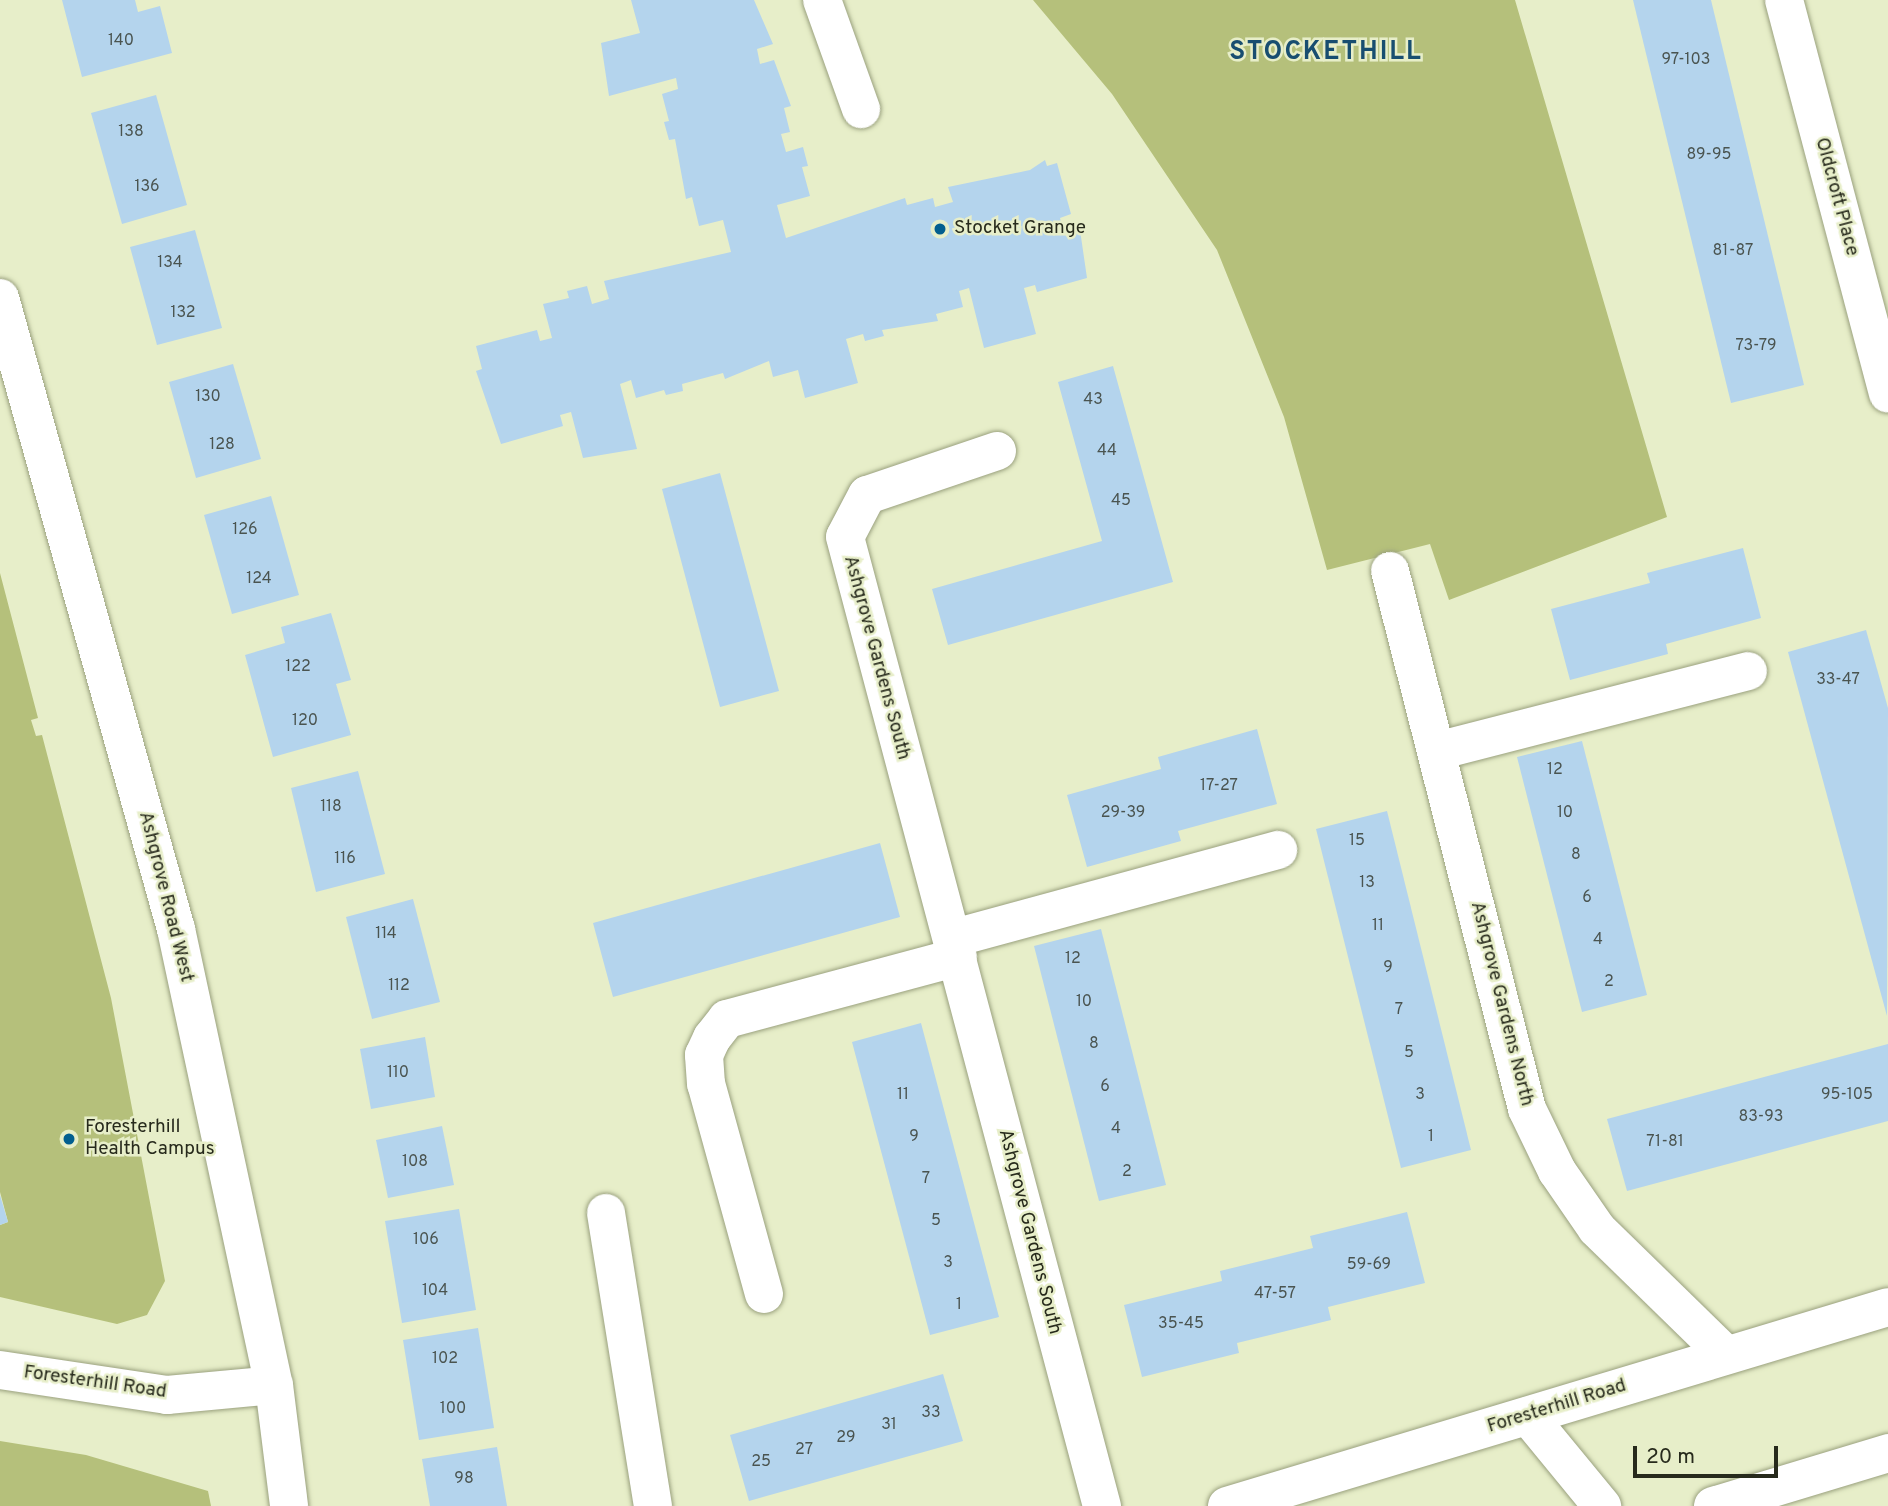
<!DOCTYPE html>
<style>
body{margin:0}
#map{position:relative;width:1888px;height:1506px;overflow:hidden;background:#e7eec9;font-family:Overpass,sans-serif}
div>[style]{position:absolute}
.green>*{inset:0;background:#b5c07b}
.building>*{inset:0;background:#b4d4ed}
.roads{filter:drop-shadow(0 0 2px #9aa17e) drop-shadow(0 0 2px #9aa17e)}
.minor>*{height:38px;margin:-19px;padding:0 19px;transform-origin:19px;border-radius:19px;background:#fff}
.dots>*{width:19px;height:19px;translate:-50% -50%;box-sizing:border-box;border:4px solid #e7eec9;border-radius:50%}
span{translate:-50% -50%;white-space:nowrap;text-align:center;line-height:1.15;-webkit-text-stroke:5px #e7eec9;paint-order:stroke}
.number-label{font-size:16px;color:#4a5450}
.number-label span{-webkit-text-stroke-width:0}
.street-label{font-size:19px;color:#272a1c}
.poi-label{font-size:19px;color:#272a1c}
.left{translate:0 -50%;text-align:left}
.district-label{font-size:26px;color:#184e70;font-weight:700;letter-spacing:2px}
.scale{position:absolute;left:1633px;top:1446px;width:145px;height:32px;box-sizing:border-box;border:4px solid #272a1c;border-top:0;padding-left:9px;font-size:21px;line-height:24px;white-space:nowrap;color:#272a1c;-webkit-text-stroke:5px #e7eec9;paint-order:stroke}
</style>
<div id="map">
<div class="green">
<i style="clip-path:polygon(1033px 0,1515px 0,1667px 517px,1449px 600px,1430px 544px,1327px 570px,1284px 417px,1217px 250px,1112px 94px)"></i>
<i style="clip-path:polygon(0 573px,38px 718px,31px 720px,36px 736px,42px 735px,111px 998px,165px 1281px,147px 1315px,117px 1324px,0 1297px,0 1225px,8px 1222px,0 1192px)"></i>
<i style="clip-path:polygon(0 1441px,86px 1455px,208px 1491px,211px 1506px,0 1506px)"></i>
</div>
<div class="building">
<i style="clip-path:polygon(62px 0,135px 0,138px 12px,160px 6px,172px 53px,82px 77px)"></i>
<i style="clip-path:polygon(631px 0,754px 0,773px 44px,757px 49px,760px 64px,774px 60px,791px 106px,784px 108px,790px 132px,781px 134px,786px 152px,803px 147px,808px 166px,802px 167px,810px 196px,777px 205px,786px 238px,905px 198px,907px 205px,933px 198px,935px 207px,953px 202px,948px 187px,1030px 170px,1045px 160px,1047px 166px,1057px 163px,1071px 214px,1060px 218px,1064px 234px,1080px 230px,1087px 278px,1037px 292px,1035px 285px,1024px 288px,1036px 334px,984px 348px,969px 288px,959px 291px,963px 307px,936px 314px,938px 321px,882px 330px,884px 336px,865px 341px,863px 334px,846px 339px,858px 383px,805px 398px,798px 370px,773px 377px,769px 361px,725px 379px,723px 373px,682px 384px,683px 391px,666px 395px,664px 390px,636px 398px,631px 380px,620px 384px,637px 449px,583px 458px,571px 412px,560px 415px,563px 426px,501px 444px,476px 371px,482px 369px,476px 346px,537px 330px,540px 341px,552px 338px,543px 304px,569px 298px,567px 291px,587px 286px,592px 304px,609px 299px,604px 281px,731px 252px,723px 220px,699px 226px,692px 197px,686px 199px,675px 139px,669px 140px,664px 122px,669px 121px,662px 94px,678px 89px,676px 78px,609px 96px,601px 43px,640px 33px)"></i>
<i style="clip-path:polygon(1633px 0,1711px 0,1804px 385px,1731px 403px)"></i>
<i style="clip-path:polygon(156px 95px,187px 205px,122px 224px,91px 113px)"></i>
<i style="clip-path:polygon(195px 230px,222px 328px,157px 345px,130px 247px)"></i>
<i style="clip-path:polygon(233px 364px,261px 459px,196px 478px,169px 382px)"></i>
<i style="clip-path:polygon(1113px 366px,1173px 582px,948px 645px,932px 589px,1102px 541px,1058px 382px)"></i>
<i style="clip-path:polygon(720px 473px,779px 691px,720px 707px,662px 489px)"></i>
<i style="clip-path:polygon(271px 496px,299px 595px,232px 614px,204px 515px)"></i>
<i style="clip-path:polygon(1743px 548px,1761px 618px,1666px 644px,1668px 654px,1570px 680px,1551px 609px,1650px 583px,1647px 573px)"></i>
<i style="clip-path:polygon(331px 613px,351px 680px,336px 684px,351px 735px,273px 757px,245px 655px,285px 643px,281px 627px)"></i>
<i style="clip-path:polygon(1866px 630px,1888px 708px,1887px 1016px,1788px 652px)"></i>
<i style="clip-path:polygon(1257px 729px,1277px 804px,1178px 831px,1181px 841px,1087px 867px,1067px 795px,1161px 769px,1158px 757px)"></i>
<i style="clip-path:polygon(1582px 741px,1647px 995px,1582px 1012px,1517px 757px)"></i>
<i style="clip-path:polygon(358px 771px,385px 874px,316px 892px,291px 788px)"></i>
<i style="clip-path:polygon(1387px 811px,1471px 1150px,1401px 1168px,1316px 829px)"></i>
<i style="clip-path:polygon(880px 843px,900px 917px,613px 997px,593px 923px)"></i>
<i style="clip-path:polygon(413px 899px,440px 1002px,372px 1019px,346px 917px)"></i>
<i style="clip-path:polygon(1101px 929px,1166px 1185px,1099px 1201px,1034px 946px)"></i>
<i style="clip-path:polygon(921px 1023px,999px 1317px,930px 1335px,852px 1042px)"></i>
<i style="clip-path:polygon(425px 1037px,435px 1097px,371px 1109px,360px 1049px)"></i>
<i style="clip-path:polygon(1888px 1044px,1888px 1121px,1627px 1191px,1607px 1119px)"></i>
<i style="clip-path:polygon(442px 1126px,454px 1185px,388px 1198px,376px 1140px)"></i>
<i style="clip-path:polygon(0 1195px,8px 1222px,0 1225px)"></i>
<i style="clip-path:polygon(459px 1209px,476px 1310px,402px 1323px,385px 1221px)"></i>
<i style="clip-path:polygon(1407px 1212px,1425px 1283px,1328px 1307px,1331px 1320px,1237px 1343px,1239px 1353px,1142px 1377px,1124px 1305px,1222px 1281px,1220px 1271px,1313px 1248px,1310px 1236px)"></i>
<i style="clip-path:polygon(478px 1328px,494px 1428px,419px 1440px,403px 1340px)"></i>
<i style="clip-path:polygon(943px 1374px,963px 1441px,749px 1501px,730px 1435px)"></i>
<i style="clip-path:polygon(497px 1447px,507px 1506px,430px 1506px,422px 1459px)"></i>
</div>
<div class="roads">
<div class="minor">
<i style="left:822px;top:0;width:116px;rotate:70.3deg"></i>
<i style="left:1784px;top:0;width:407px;rotate:75.2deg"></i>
<i style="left:0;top:298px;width:655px;rotate:74.42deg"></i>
<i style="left:176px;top:929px;width:466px;rotate:77.9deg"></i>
<i style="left:274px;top:1385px;width:122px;rotate:82.9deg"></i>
<i style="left:997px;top:451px;width:137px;rotate:161.3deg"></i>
<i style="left:867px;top:495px;width:47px;rotate:117.6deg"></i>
<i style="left:845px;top:537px;width:1003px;rotate:75.15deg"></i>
<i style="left:1390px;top:571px;width:555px;rotate:75.71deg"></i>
<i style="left:1527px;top:1109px;width:69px;rotate:64.2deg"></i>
<i style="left:1557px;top:1171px;width:70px;rotate:55.4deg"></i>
<i style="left:1597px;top:1229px;width:180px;rotate:44.3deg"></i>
<i style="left:1437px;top:751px;width:321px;rotate:-14.4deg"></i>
<i style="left:954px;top:938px;width:336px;rotate:-15.2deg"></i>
<i style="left:606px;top:1213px;width:297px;rotate:80.9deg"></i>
<i style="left:764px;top:1294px;width:218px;rotate:-105.4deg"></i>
<i style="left:706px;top:1084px;width:29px;rotate:-94deg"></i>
<i style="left:704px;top:1055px;width:19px;rotate:-65deg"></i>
<i style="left:712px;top:1038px;width:24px;rotate:-52deg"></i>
<i style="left:727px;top:1019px;width:239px;rotate:-15deg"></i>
<i style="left:0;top:1370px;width:169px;rotate:8.5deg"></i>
<i style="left:167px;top:1395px;width:107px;rotate:-5.3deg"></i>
<i style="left:1528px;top:1416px;width:117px;rotate:50.6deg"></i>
<i style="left:1227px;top:1506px;width:690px;rotate:-16.75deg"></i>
<i style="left:1713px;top:1506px;width:183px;rotate:-16.8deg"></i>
</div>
</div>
<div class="dots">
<i style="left:940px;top:229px;background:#035f8f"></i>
<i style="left:69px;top:1139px;background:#035f8f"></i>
</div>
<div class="number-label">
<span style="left:121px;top:41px">140</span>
<span style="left:1686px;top:60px">97-103</span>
<span style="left:131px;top:132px">138</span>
<span style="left:1709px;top:155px">89-95</span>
<span style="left:147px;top:187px">136</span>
<span style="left:1733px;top:251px">81-87</span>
<span style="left:170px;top:263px">134</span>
<span style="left:183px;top:313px">132</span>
<span style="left:1756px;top:346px">73-79</span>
<span style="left:208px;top:397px">130</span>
<span style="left:1093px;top:400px">43</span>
<span style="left:222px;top:445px">128</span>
<span style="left:1107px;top:451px">44</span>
<span style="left:1121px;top:501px">45</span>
<span style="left:245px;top:530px">126</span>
<span style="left:259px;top:579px">124</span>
<span style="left:298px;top:667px">122</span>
<span style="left:1838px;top:680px">33-47</span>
<span style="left:305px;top:721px">120</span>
<span style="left:1555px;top:770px">12</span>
<span style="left:1219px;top:786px">17-27</span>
<span style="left:331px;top:807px">118</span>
<span style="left:1123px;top:813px">29-39</span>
<span style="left:1565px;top:813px">10</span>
<span style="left:1357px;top:841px">15</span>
<span style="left:1576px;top:855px">8</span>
<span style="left:345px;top:859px">116</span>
<span style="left:1367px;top:883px">13</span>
<span style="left:1587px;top:898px">6</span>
<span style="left:1378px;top:926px">11</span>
<span style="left:386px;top:934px">114</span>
<span style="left:1598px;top:940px">4</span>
<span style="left:1073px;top:959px">12</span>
<span style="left:1388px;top:968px">9</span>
<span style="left:1609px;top:982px">2</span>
<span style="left:399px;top:986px">112</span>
<span style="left:1084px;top:1002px">10</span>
<span style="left:1399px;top:1010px">7</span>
<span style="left:1094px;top:1044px">8</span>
<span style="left:1409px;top:1053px">5</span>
<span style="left:398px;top:1073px">110</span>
<span style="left:1105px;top:1087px">6</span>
<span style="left:903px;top:1095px">11</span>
<span style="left:1420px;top:1095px">3</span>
<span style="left:1847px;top:1095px">95-105</span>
<span style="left:1761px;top:1117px">83-93</span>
<span style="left:1116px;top:1129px">4</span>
<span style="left:914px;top:1137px">9</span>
<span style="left:1431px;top:1137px">1</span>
<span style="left:1665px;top:1142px">71-81</span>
<span style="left:415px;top:1162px">108</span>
<span style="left:1127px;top:1172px">2</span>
<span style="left:926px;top:1179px">7</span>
<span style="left:936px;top:1221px">5</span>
<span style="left:426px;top:1240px">106</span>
<span style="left:948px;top:1263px">3</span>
<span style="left:1369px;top:1265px">59-69</span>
<span style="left:435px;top:1291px">104</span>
<span style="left:1275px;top:1294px">47-57</span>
<span style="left:959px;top:1305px">1</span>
<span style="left:1181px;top:1324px">35-45</span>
<span style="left:445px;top:1359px">102</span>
<span style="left:453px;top:1409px">100</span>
<span style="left:931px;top:1413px">33</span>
<span style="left:889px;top:1425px">31</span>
<span style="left:846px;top:1438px">29</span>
<span style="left:804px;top:1450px">27</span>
<span style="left:761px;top:1462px">25</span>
<span style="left:464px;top:1479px">98</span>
</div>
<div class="street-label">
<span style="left:1836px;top:197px;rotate:75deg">Oldcroft Place</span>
<span style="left:876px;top:658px;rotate:75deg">Ashgrove Gardens South</span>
<span style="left:165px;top:897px;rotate:76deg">Ashgrove Road West</span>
<span style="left:1501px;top:1004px;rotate:76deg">Ashgrove Gardens North</span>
<span style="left:1029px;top:1232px;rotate:76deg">Ashgrove Gardens South</span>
<span style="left:95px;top:1383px;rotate:8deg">Foresterhill Road</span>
<span style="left:1557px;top:1407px;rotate:-17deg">Foresterhill Road</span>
</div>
<div class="poi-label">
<span class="left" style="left:954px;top:229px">Stocket Grange</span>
<span class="left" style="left:85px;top:1139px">Foresterhill<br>Health Campus</span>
</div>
<div class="district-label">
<span style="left:1326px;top:53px">STOCKETHILL</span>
</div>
<div class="scale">20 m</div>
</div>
